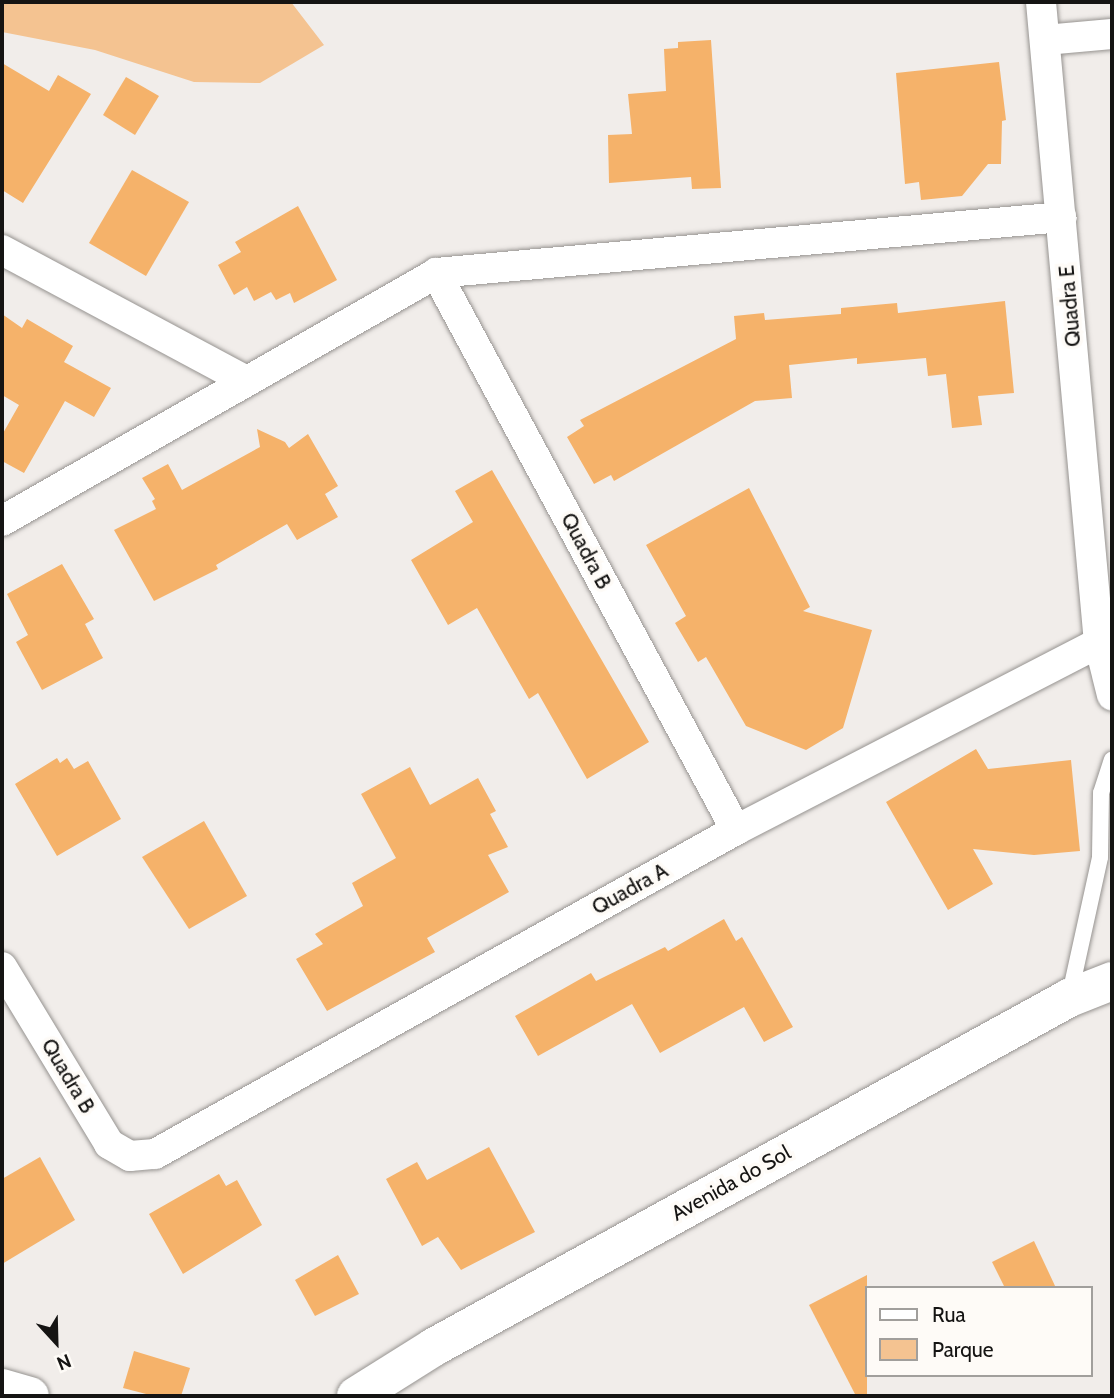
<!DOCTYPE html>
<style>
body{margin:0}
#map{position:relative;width:1114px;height:1398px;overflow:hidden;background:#f1edea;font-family:Cabin,sans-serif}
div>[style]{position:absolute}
.green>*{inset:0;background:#f4c391}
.building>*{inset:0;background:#f5b26a}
.roads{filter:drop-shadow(0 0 2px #969390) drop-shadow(0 0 2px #969390)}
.lane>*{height:16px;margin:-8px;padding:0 8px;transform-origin:8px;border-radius:8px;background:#fff}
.street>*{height:30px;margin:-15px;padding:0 15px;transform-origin:15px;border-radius:15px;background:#fff}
.secondary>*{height:38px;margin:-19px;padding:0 19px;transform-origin:19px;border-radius:19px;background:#fff}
span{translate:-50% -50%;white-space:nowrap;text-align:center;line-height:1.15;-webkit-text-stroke:7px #fefbf7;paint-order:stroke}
.street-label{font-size:21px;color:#151413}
.frame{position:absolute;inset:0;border:4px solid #151413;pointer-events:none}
.legend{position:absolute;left:865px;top:1286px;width:228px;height:91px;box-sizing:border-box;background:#fefbf7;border:2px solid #a19f9c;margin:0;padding:9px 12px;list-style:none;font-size:21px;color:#151413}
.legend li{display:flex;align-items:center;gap:14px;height:35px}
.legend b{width:35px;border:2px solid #a19f9c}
.north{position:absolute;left:21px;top:1307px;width:70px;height:70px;-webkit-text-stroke:5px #fefbf7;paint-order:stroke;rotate:158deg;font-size:19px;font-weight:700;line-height:28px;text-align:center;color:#151413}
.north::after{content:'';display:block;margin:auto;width:24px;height:32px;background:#151413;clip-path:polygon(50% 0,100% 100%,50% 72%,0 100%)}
</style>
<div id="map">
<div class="green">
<i style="clip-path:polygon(2px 2px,291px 2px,324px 45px,260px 83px,194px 82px,95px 50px,2px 32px)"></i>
</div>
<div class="building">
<i style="clip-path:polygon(711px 40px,721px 188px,692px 189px,691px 177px,609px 183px,608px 135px,632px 134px,628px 94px,666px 91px,664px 49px,678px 48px,678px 42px)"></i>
<i style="clip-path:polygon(999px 62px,1006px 120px,1002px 121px,1001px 164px,988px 164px,962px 196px,921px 200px,919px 182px,905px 184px,896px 73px)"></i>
<i style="clip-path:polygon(2px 63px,49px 91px,58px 75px,91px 94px,23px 203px,2px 190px)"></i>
<i style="clip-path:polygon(126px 77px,159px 96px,135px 135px,103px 115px)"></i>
<i style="clip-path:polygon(132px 170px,189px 202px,146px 276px,89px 243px)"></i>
<i style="clip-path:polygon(298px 206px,337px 280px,294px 303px,290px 293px,276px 300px,271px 292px,254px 301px,247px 287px,234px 295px,218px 265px,241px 252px,235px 242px)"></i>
<i style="clip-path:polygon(1005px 301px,1014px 393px,978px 396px,982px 425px,952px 428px,946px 374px,928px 376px,926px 358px,857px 364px,857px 358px,789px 365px,792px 398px,755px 401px,614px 481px,611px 475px,594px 484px,567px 437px,584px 426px,580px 420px,736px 339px,734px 316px,764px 313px,765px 320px,841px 314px,841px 308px,897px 303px,898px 313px)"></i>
<i style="clip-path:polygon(2px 314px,22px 328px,27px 319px,73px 346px,64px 362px,111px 388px,94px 417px,65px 401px,24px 473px,2px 461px,2px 435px,19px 405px,2px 395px)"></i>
<i style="clip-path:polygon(257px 429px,285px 442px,289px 448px,308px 434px,338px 486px,325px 494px,338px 517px,297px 540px,287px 524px,216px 565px,218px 569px,154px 601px,114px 530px,156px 509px,152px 501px,155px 499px,142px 478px,168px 464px,182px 490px,260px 447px)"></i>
<i style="clip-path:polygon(492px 470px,649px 742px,587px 779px,538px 693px,529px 699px,477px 608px,448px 625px,411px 560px,473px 522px,455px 491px)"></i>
<i style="clip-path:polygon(749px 488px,810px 607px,803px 611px,872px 630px,843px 728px,806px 750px,746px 726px,706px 657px,698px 662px,675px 623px,686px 616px,646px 545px)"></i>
<i style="clip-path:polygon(62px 564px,94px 619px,85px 624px,103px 658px,42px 690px,16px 642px,28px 635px,7px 594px)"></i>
<i style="clip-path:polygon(976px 749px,988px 769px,1071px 760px,1080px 851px,1034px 855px,973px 849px,993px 884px,948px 910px,886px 802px)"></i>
<i style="clip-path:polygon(57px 758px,60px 763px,67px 758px,74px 769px,88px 761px,121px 819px,57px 856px,15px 784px)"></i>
<i style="clip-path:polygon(410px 767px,430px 805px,478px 778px,496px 811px,490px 814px,508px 847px,488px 855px,509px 892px,427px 938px,435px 952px,327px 1011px,296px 959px,323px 944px,315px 934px,363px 906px,352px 883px,396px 858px,361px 794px)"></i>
<i style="clip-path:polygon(204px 821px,247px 896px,189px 929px,142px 857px)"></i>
<i style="clip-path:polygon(724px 919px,736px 941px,742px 937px,793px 1027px,764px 1042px,744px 1007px,660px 1053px,632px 1004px,538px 1056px,515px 1016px,591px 973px,596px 981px,665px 947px,668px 951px)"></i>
<i style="clip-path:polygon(489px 1147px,535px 1232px,461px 1270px,438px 1237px,422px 1246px,386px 1179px,417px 1162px,427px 1180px)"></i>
<i style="clip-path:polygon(40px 1157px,75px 1220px,2px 1264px,2px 1179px)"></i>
<i style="clip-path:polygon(219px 1174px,226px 1186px,237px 1180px,262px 1225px,183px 1274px,149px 1214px)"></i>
<i style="clip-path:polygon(1034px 1241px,1056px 1288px,1005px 1288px,992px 1262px)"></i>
<i style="clip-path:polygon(338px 1255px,359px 1294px,315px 1316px,295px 1280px)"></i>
<i style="clip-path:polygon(867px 1275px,867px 1396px,856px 1396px,809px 1305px)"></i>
<i style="clip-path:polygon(134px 1351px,190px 1368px,181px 1396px,150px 1395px,123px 1388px)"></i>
</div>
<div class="roads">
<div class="lane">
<i style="left:1070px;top:994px;width:140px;rotate:-77.6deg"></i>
<i style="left:1100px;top:857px;width:64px;rotate:-89.1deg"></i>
<i style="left:1101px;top:793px;width:35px;rotate:-72deg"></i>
</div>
<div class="street">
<i style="left:1041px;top:2px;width:644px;rotate:84.83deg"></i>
<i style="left:1099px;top:643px;width:54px;rotate:76deg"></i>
<i style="left:1045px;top:40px;width:67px;rotate:-5.1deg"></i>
<i style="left:2px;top:250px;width:275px;rotate:28.2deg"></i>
<i style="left:436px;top:273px;width:633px;rotate:61.69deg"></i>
<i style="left:2px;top:521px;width:500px;rotate:-29.7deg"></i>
<i style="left:436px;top:273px;width:628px;rotate:-5.11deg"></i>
<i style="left:2px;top:967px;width:207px;rotate:58.8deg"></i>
<i style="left:109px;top:1144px;width:24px;rotate:30deg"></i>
<i style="left:130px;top:1156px;width:25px;rotate:-5deg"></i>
<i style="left:155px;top:1154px;width:665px;rotate:-29.15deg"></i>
<i style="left:736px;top:830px;width:408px;rotate:-27.3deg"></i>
<i style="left:1099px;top:643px;width:13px;rotate:4deg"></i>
</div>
<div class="secondary">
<i style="left:2px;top:1388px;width:29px;rotate:16deg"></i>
<i style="left:356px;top:1396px;width:92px;rotate:-32.1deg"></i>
<i style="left:434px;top:1347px;width:725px;rotate:-28.79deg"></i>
<i style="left:1069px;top:998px;width:46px;rotate:-21.6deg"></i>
</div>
</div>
<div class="street-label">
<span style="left:1070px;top:306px;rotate:-95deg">Quadra E</span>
<span style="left:586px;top:551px;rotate:62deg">Quadra B</span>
<span style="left:630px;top:889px;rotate:-29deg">Quadra A</span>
<span style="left:68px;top:1076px;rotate:59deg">Quadra B</span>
<span style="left:731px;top:1183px;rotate:-29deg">Avenida do Sol</span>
</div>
<div class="frame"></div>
<ul class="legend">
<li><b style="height:9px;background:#fff"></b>Rua</li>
<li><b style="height:19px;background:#f4c391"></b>Parque</li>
</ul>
<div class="north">N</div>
</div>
